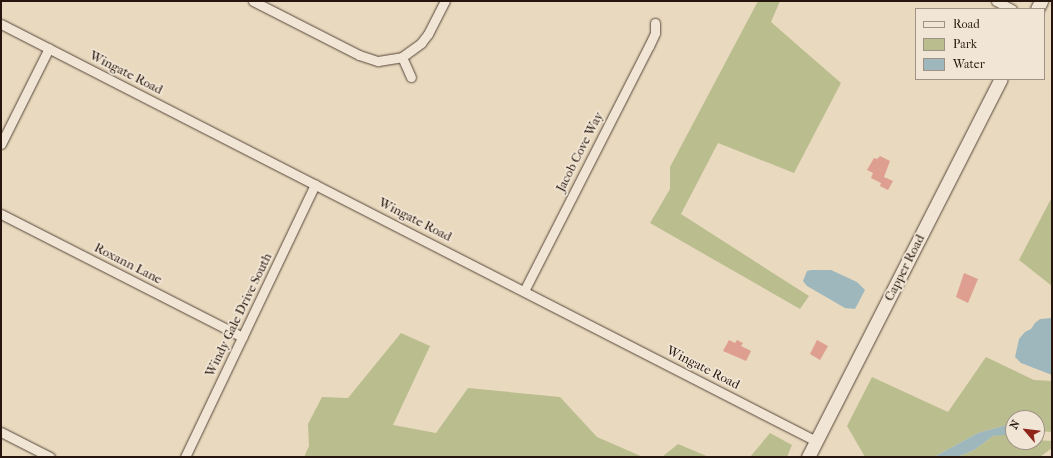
<!DOCTYPE html>
<style>
body{margin:0}
#map{position:relative;width:1053px;height:458px;overflow:hidden;background:#e9d9be;font-family:"IM FELL French Canon",serif}
div>[style]{position:absolute}
.green>*{inset:0;background:#babe8f}
.water>*{inset:0;background:#9db7bd}
.building>*{inset:0;background:#de9f91}
.roads{filter:drop-shadow(0 0 1px #56463a) drop-shadow(0 0 1px #56463a)}
.street>*{height:9px;margin:-4.5px;padding:0 4.5px;transform-origin:4.5px;border-radius:4.5px;background:#f1e6d5}
.secondary>*{height:13px;margin:-6.5px;padding:0 6.5px;transform-origin:6.5px;border-radius:6.5px;background:#f1e6d5}
span{translate:-50% -50%;white-space:nowrap;text-align:center;line-height:1.15;-webkit-text-stroke:3.5px #f1e6d5;paint-order:stroke}
.street-label{font-size:13px;color:#25150e}
.frame{position:absolute;inset:0;border:2px solid #25150e;pointer-events:none}
.legend{position:absolute;left:915px;top:8px;width:130px;height:72px;box-sizing:border-box;background:#f1e6d5;border:1px solid #9f9285;margin:0;padding:5px 7px;list-style:none;font-size:12px;color:#25150e}
.legend li{display:flex;align-items:center;gap:8px;height:20px}
.legend b{width:20px;border:1px solid #9f9285}
.north{position:absolute;left:1005px;top:410px;width:40px;height:40px;box-sizing:border-box;background:#f1e6d5;border:1px solid #9f9285;border-radius:50%;rotate:298deg;font-size:11px;font-weight:700;line-height:16px;text-align:center;color:#25150e}
.north::after{content:'';display:block;margin:auto;width:14px;height:18px;background:#8f2418;clip-path:polygon(50% 0,100% 100%,50% 72%,0 100%)}
</style>
<div id="map">
<div class="green">
<i style="clip-path:polygon(758px 1px,780px 1px,771px 22px,841px 83px,794px 173px,718px 143px,681px 214px,809px 296px,800px 309px,650px 223px,670px 189px,670px 167px)"></i>
<i style="clip-path:polygon(1052px 197px,1052px 286px,1019px 260px)"></i>
<i style="clip-path:polygon(401px 333px,430px 346px,393px 425px,436px 433px,468px 388px,560px 397px,597px 437px,643px 457px,304px 457px,309px 446px,308px 424px,322px 397px,348px 398px)"></i>
<i style="clip-path:polygon(986px 357px,1034px 380px,1052px 381px,1052px 432px,1037px 431px,1037px 418px,1013px 418px,1013px 425px,1010px 424px,978px 433px,934px 457px,865px 457px,847px 426px,872px 377px,948px 412px)"></i>
<i style="clip-path:polygon(770px 433px,792px 445px,787px 457px,750px 457px)"></i>
<i style="clip-path:polygon(1011px 433px,1013px 434px,1013px 442px,1037px 442px,1037px 440px,1052px 441px,1052px 448px,1040px 457px,957px 457px,974px 450px,993px 436px)"></i>
<i style="clip-path:polygon(678px 444px,709px 457px,662px 457px)"></i>
</div>
<div class="water">
<i style="clip-path:polygon(811px 270px,831px 270px,857px 282px,865px 290px,855px 309px,845px 308px,807px 286px,803px 281px,807px 271px)"></i>
<i style="clip-path:polygon(1052px 318px,1052px 375px,1021px 363px,1015px 357px,1019px 339px,1025px 332px,1031px 329px,1035px 323px,1040px 319px)"></i>
<i style="clip-path:polygon(1010px 424px,1013px 425px,1013px 434px,993px 436px,974px 450px,957px 457px,934px 457px,978px 433px)"></i>
</div>
<div class="building">
<i style="clip-path:polygon(880px 156px,890px 161px,884px 177px,893px 181px,888px 190px,880px 186px,881px 183px,871px 178px,873px 173px,867px 170px,874px 158px,877px 159px)"></i>
<i style="clip-path:polygon(964px 273px,978px 279px,968px 303px,956px 297px)"></i>
<i style="clip-path:polygon(729px 340px,735px 343px,737px 340px,743px 343px,741px 346px,751px 351px,746px 361px,723px 351px)"></i>
<i style="clip-path:polygon(817px 340px,828px 346px,820px 360px,810px 354px)"></i>
</div>
<div class="roads">
<div class="street">
<i style="left:253px;top:1px;width:119px;rotate:27deg"></i>
<i style="left:359px;top:55px;width:20px;rotate:18deg"></i>
<i style="left:378px;top:61px;width:24px;rotate:-9deg"></i>
<i style="left:402px;top:57px;width:24px;rotate:-36deg"></i>
<i style="left:421px;top:43px;width:11px;rotate:-52deg"></i>
<i style="left:428px;top:34px;width:37px;rotate:-63deg"></i>
<i style="left:996px;top:1px;width:18px;rotate:27deg"></i>
<i style="left:1px;top:24px;width:915px;rotate:27.1deg"></i>
<i style="left:402px;top:57px;width:22px;rotate:66deg"></i>
<i style="left:1px;top:144px;width:107px;rotate:-63.4deg"></i>
<i style="left:1px;top:214px;width:271px;rotate:27deg"></i>
<i style="left:524px;top:291px;width:275px;rotate:-63deg"></i>
<i style="left:649px;top:46px;width:14px;rotate:-65deg"></i>
<i style="left:655px;top:33px;width:10px;rotate:-90deg"></i>
<i style="left:1px;top:432px;width:55px;rotate:27deg"></i>
<i style="left:185px;top:457px;width:302px;rotate:-64.5deg"></i>
</div>
<div class="secondary">
<i style="left:1037px;top:9px;width:9px;rotate:-63deg"></i>
<i style="left:808px;top:457px;width:424px;rotate:-63deg"></i>
</div>
</div>
<div class="street-label">
<span style="left:126px;top:73px;rotate:27deg">Wingate Road</span>
<span style="left:580px;top:152px;rotate:-63deg">Jacob Cove Way</span>
<span style="left:415px;top:220px;rotate:27deg">Wingate Road</span>
<span style="left:128px;top:264px;rotate:27deg">Roxann Lane</span>
<span style="left:905px;top:268px;rotate:-63deg">Capper Road</span>
<span style="left:239px;top:315px;rotate:-64deg">Windy Gale Drive South</span>
<span style="left:703px;top:368px;rotate:27deg">Wingate Road</span>
</div>
<div class="frame"></div>
<ul class="legend">
<li><b style="height:5px;background:#f1e6d5"></b>Road</li>
<li><b style="height:11px;background:#babe8f"></b>Park</li>
<li><b style="height:11px;background:#9db7bd"></b>Water</li>
</ul>
<div class="north">N</div>
</div>
